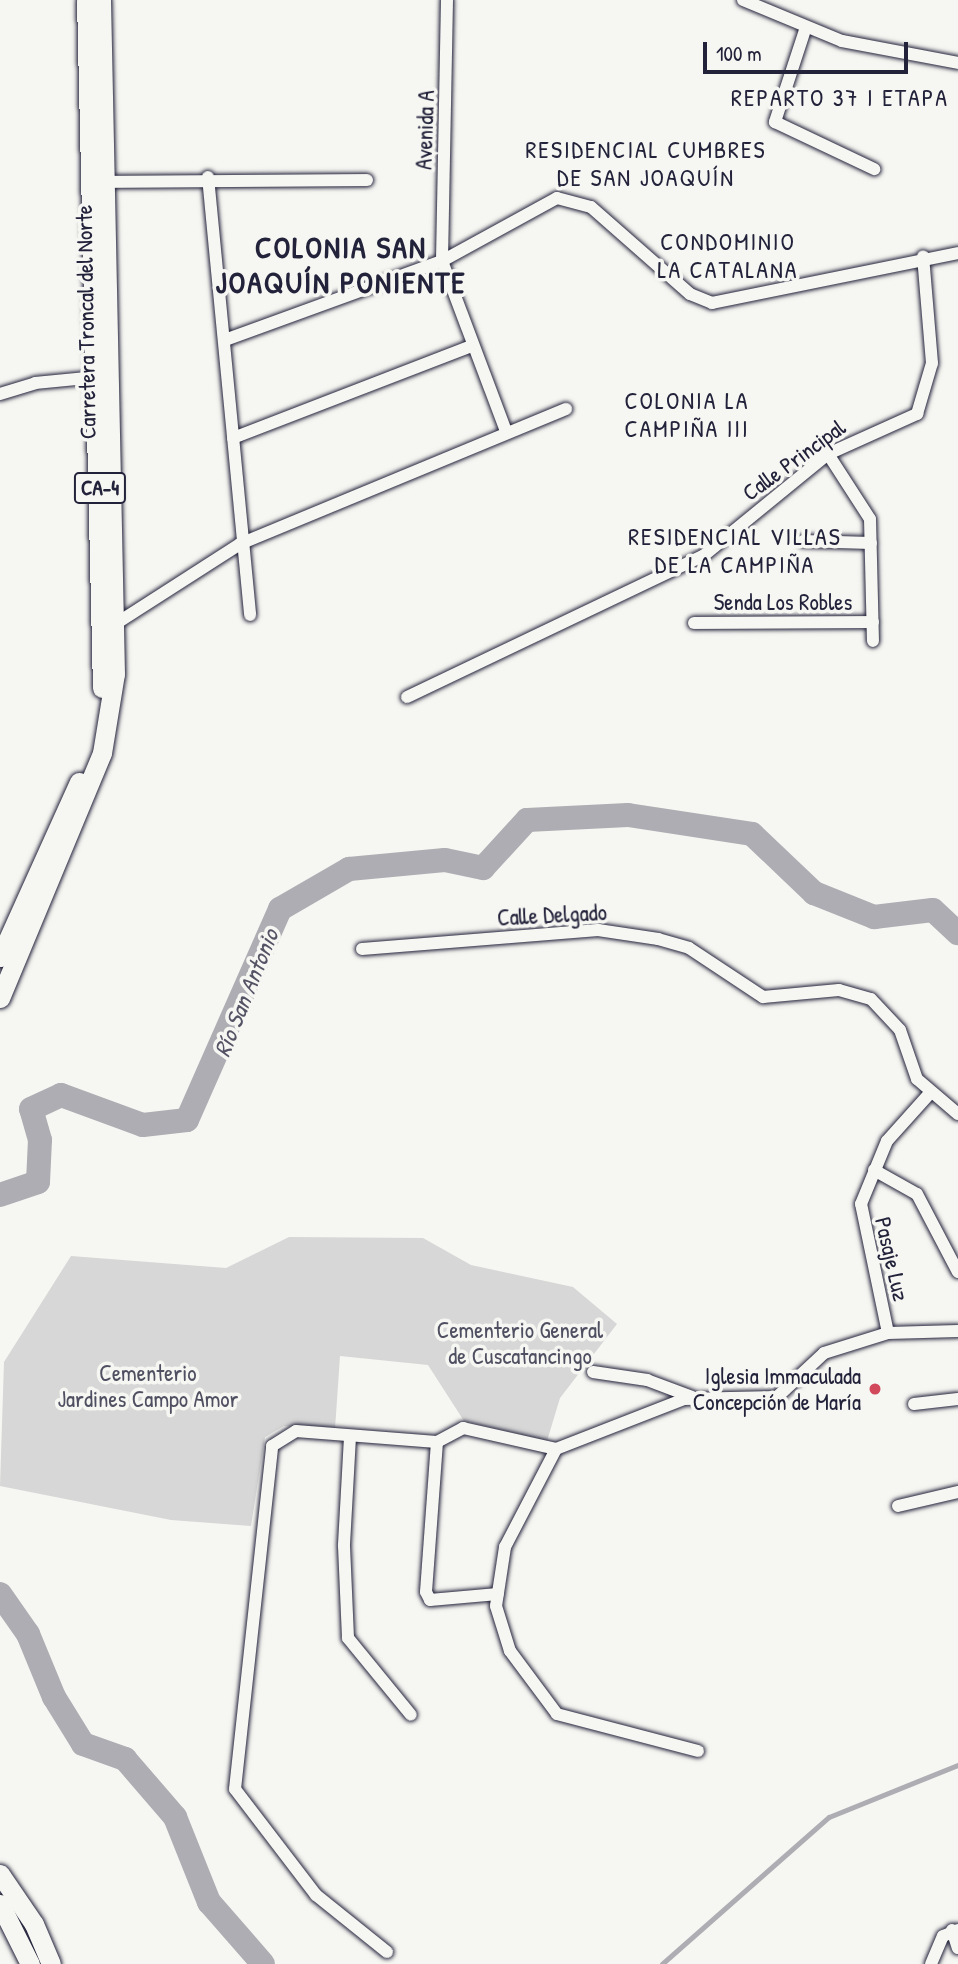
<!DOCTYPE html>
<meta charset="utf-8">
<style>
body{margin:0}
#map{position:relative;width:958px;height:1964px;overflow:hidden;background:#f6f6f2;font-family:"Patrick Hand",sans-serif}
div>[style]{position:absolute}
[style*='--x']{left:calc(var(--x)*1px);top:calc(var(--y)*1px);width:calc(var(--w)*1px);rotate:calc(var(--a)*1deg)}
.green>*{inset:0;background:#d7d7d7}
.stream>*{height:4.5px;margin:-2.25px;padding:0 2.25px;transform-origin:2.25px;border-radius:2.25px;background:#adadb3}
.river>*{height:24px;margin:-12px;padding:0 12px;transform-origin:12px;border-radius:12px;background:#adadb3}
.roads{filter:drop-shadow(0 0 2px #22223b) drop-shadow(0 0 2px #22223b)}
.minor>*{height:12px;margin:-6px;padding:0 6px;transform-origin:6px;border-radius:6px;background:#f6f6f2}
.primary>*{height:19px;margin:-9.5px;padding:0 9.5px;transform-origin:9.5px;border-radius:9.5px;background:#f6f6f2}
.dots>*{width:19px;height:19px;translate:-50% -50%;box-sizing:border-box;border:4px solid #f6f6f2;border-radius:50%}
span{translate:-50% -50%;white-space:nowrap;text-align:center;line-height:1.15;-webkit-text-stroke:7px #f6f6f2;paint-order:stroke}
.shield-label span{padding:2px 5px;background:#f6f6f2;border:2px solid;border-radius:5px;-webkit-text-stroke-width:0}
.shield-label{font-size:21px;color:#22223b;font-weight:700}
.street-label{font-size:23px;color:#22223b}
.park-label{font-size:23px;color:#4f4f62}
.poi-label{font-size:23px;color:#22223b}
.right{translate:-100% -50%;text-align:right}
.neighbourhood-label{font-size:24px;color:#22223b;letter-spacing:2px}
.water-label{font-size:24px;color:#535365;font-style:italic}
.district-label{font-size:30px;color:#22223b;font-weight:700;letter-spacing:2px}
.scale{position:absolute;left:703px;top:42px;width:205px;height:32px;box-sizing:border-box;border:4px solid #22223b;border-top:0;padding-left:9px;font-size:21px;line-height:24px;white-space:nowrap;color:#22223b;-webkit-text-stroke:5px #f6f6f2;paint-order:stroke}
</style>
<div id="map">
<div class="green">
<div style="clip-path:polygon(289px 1237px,423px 1238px,471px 1265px,573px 1287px,617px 1324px,560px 1398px,547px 1441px,464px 1421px,428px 1365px,340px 1356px,335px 1429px,284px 1426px,265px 1437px,251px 1526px,171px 1520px,0 1486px,4px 1362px,71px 1256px,226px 1268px)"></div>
</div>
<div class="stream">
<div style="--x:662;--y:1964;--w:222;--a:-41.4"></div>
<div style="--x:829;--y:1817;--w:139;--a:-22"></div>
</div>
<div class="river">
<div style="--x:0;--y:1195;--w:40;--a:-18.9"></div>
<div style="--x:38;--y:1182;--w:42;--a:-87.3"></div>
<div style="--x:40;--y:1140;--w:32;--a:-106"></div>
<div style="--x:31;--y:1109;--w:33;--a:-25"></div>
<div style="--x:61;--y:1095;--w:87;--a:20.1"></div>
<div style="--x:143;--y:1125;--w:44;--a:-6.5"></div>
<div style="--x:187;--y:1120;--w:231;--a:-66.2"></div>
<div style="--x:280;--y:909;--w:80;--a:-30.1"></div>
<div style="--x:349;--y:869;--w:96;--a:-5.4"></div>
<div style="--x:445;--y:860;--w:39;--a:12"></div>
<div style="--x:483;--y:868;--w:65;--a:-47.5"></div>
<div style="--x:527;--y:820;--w:101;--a:-2.8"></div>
<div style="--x:628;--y:815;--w:125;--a:8.7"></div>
<div style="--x:752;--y:834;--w:86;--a:43.6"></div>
<div style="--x:814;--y:893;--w:65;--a:21.8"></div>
<div style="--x:874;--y:917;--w:59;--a:-6.8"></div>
<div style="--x:933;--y:910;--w:34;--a:43"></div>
<div style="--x:0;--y:1594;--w:49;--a:55"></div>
<div style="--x:28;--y:1634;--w:68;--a:67.6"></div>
<div style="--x:54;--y:1697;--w:55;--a:58.3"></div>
<div style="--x:83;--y:1744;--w:45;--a:19.7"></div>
<div style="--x:125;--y:1759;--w:77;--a:49.2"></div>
<div style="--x:175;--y:1817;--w:92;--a:68.2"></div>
<div style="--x:209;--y:1902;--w:82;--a:48.9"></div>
</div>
<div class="roads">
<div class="minor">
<div style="--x:447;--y:0;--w:261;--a:91.1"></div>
<div style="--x:442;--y:261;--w:182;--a:69.4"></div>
<div style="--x:743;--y:0;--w:107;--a:22.5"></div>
<div style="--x:842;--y:41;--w:118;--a:10.7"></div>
<div style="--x:805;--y:30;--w:97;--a:108.1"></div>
<div style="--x:775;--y:122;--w:110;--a:25.4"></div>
<div style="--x:208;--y:177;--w:440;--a:84.5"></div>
<div style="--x:98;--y:182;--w:269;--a:-0.4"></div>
<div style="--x:225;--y:340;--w:231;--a:-20"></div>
<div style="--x:442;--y:261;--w:131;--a:-28.7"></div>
<div style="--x:557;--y:198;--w:35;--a:15"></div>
<div style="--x:591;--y:207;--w:132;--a:41.3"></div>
<div style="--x:690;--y:294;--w:24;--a:22"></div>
<div style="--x:712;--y:303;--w:251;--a:-11.5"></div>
<div style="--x:0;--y:394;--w:37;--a:-17"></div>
<div style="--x:35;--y:383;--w:62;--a:-5.5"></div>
<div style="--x:233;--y:438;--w:256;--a:-21.1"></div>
<div style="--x:828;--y:454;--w:77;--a:57.1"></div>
<div style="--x:870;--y:519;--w:122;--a:88.6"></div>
<div style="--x:803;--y:541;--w:68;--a:1.7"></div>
<div style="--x:117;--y:623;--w:146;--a:-32.7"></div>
<div style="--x:240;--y:544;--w:353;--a:-22.5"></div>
<div style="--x:694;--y:623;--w:179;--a:-0.3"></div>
<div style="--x:407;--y:697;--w:328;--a:-25.5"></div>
<div style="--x:703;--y:556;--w:161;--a:-39.2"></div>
<div style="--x:828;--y:454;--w:98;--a:-24.2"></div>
<div style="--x:917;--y:414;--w:53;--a:-73.6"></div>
<div style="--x:932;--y:363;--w:107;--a:-94.8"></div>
<div style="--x:362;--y:949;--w:237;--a:-4.6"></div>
<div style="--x:598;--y:930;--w:61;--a:8.5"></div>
<div style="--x:658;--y:939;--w:32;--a:16"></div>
<div style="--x:689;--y:948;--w:89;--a:33.5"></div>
<div style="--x:763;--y:997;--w:76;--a:-5.3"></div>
<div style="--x:839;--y:990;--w:33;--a:16"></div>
<div style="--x:871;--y:999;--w:42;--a:46.9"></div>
<div style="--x:900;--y:1030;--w:52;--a:70.9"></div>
<div style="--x:917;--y:1079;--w:54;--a:40.5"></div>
<div style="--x:874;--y:1170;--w:49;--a:29.2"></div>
<div style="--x:917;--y:1194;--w:88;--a:62.3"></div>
<div style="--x:888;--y:1333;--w:132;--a:-101.8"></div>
<div style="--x:861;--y:1204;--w:68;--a:-67.6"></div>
<div style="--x:887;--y:1141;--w:66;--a:-48.1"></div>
<div style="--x:593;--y:1372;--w:55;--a:8.4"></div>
<div style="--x:647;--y:1380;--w:48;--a:20.7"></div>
<div style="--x:914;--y:1404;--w:44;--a:-6.5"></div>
<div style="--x:350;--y:1437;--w:109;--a:93.2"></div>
<div style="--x:344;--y:1546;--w:92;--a:87.5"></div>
<div style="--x:348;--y:1638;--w:99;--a:50.7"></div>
<div style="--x:437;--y:1442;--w:150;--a:94.2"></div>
<div style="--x:426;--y:1592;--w:9;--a:63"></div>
<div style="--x:430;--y:1600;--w:68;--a:-5"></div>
<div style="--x:898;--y:1506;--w:62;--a:-13.1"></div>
<div style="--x:698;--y:1751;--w:146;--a:-165.3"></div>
<div style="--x:557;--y:1714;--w:79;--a:-126.7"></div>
<div style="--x:510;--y:1651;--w:47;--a:-107.3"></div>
<div style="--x:496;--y:1606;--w:60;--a:-81.3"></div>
<div style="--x:505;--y:1547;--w:110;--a:-62.5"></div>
<div style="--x:556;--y:1449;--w:137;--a:-21.3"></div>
<div style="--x:684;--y:1399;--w:93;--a:-1.2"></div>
<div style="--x:777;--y:1397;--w:64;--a:-43.1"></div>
<div style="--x:824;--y:1353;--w:67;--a:-17.4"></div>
<div style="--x:888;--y:1333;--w:70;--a:-1.6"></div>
<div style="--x:952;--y:1930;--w:19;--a:72"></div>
<div style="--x:387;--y:1952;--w:91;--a:-141.2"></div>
<div style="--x:316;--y:1895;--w:133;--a:-127.4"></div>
<div style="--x:235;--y:1789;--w:345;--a:-83.8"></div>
<div style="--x:272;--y:1446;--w:28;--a:-32"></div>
<div style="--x:296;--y:1431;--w:141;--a:4.5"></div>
<div style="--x:437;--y:1442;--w:30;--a:-28"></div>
<div style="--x:463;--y:1428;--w:95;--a:12.7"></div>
<div style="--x:931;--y:1964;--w:30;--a:-67"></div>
<div style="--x:943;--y:1936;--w:16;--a:-22"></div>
</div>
<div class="primary">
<div style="--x:86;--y:0;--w:688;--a:88.67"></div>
<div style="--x:0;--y:957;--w:192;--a:-65.7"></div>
<div style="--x:0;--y:998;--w:265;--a:-67.4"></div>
<div style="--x:102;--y:753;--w:80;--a:-80.7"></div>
<div style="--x:115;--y:674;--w:674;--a:-91.19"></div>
<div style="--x:0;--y:1874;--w:60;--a:55.8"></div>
<div style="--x:34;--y:1924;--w:43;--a:67"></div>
<div style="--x:0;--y:1904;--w:67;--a:63.4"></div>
</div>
</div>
<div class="dots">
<div style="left:875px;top:1389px;background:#d1495b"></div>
</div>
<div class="shield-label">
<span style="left:100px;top:488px">CA-4</span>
</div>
<div class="street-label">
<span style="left:425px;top:130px;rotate:-88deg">Avenida A</span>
<span style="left:86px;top:322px;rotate:-91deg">Carretera Troncal del Norte</span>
<span style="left:794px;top:460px;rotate:-36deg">Calle Principal</span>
<span style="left:783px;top:602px">Senda Los Robles</span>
<span style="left:552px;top:915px;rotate:-3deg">Calle Delgado</span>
<span style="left:892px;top:1259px;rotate:77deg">Pasaje Luz</span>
</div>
<div class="park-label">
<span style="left:520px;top:1343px">Cementerio General<br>de Cuscatancingo</span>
<span style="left:148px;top:1386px">Cementerio<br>Jardines Campo Amor</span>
</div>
<div class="poi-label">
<span class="right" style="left:861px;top:1389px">Iglesia Immaculada<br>Concepción de María</span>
</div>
<div class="neighbourhood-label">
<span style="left:840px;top:98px">REPARTO 37 I ETAPA</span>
<span style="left:646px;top:164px">RESIDENCIAL CUMBRES<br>DE SAN JOAQUÍN</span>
<span style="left:728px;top:256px">CONDOMINIO<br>LA CATALANA</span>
<span style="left:687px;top:415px">COLONIA LA<br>CAMPIÑA III</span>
<span style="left:735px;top:551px">RESIDENCIAL VILLAS<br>DE LA CAMPIÑA</span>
</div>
<div class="water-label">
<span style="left:246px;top:993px;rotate:-68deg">Río San Antonio</span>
</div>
<div class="district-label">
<span style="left:341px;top:264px">COLONIA SAN<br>JOAQUÍN PONIENTE</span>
</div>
<div class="scale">100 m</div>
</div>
